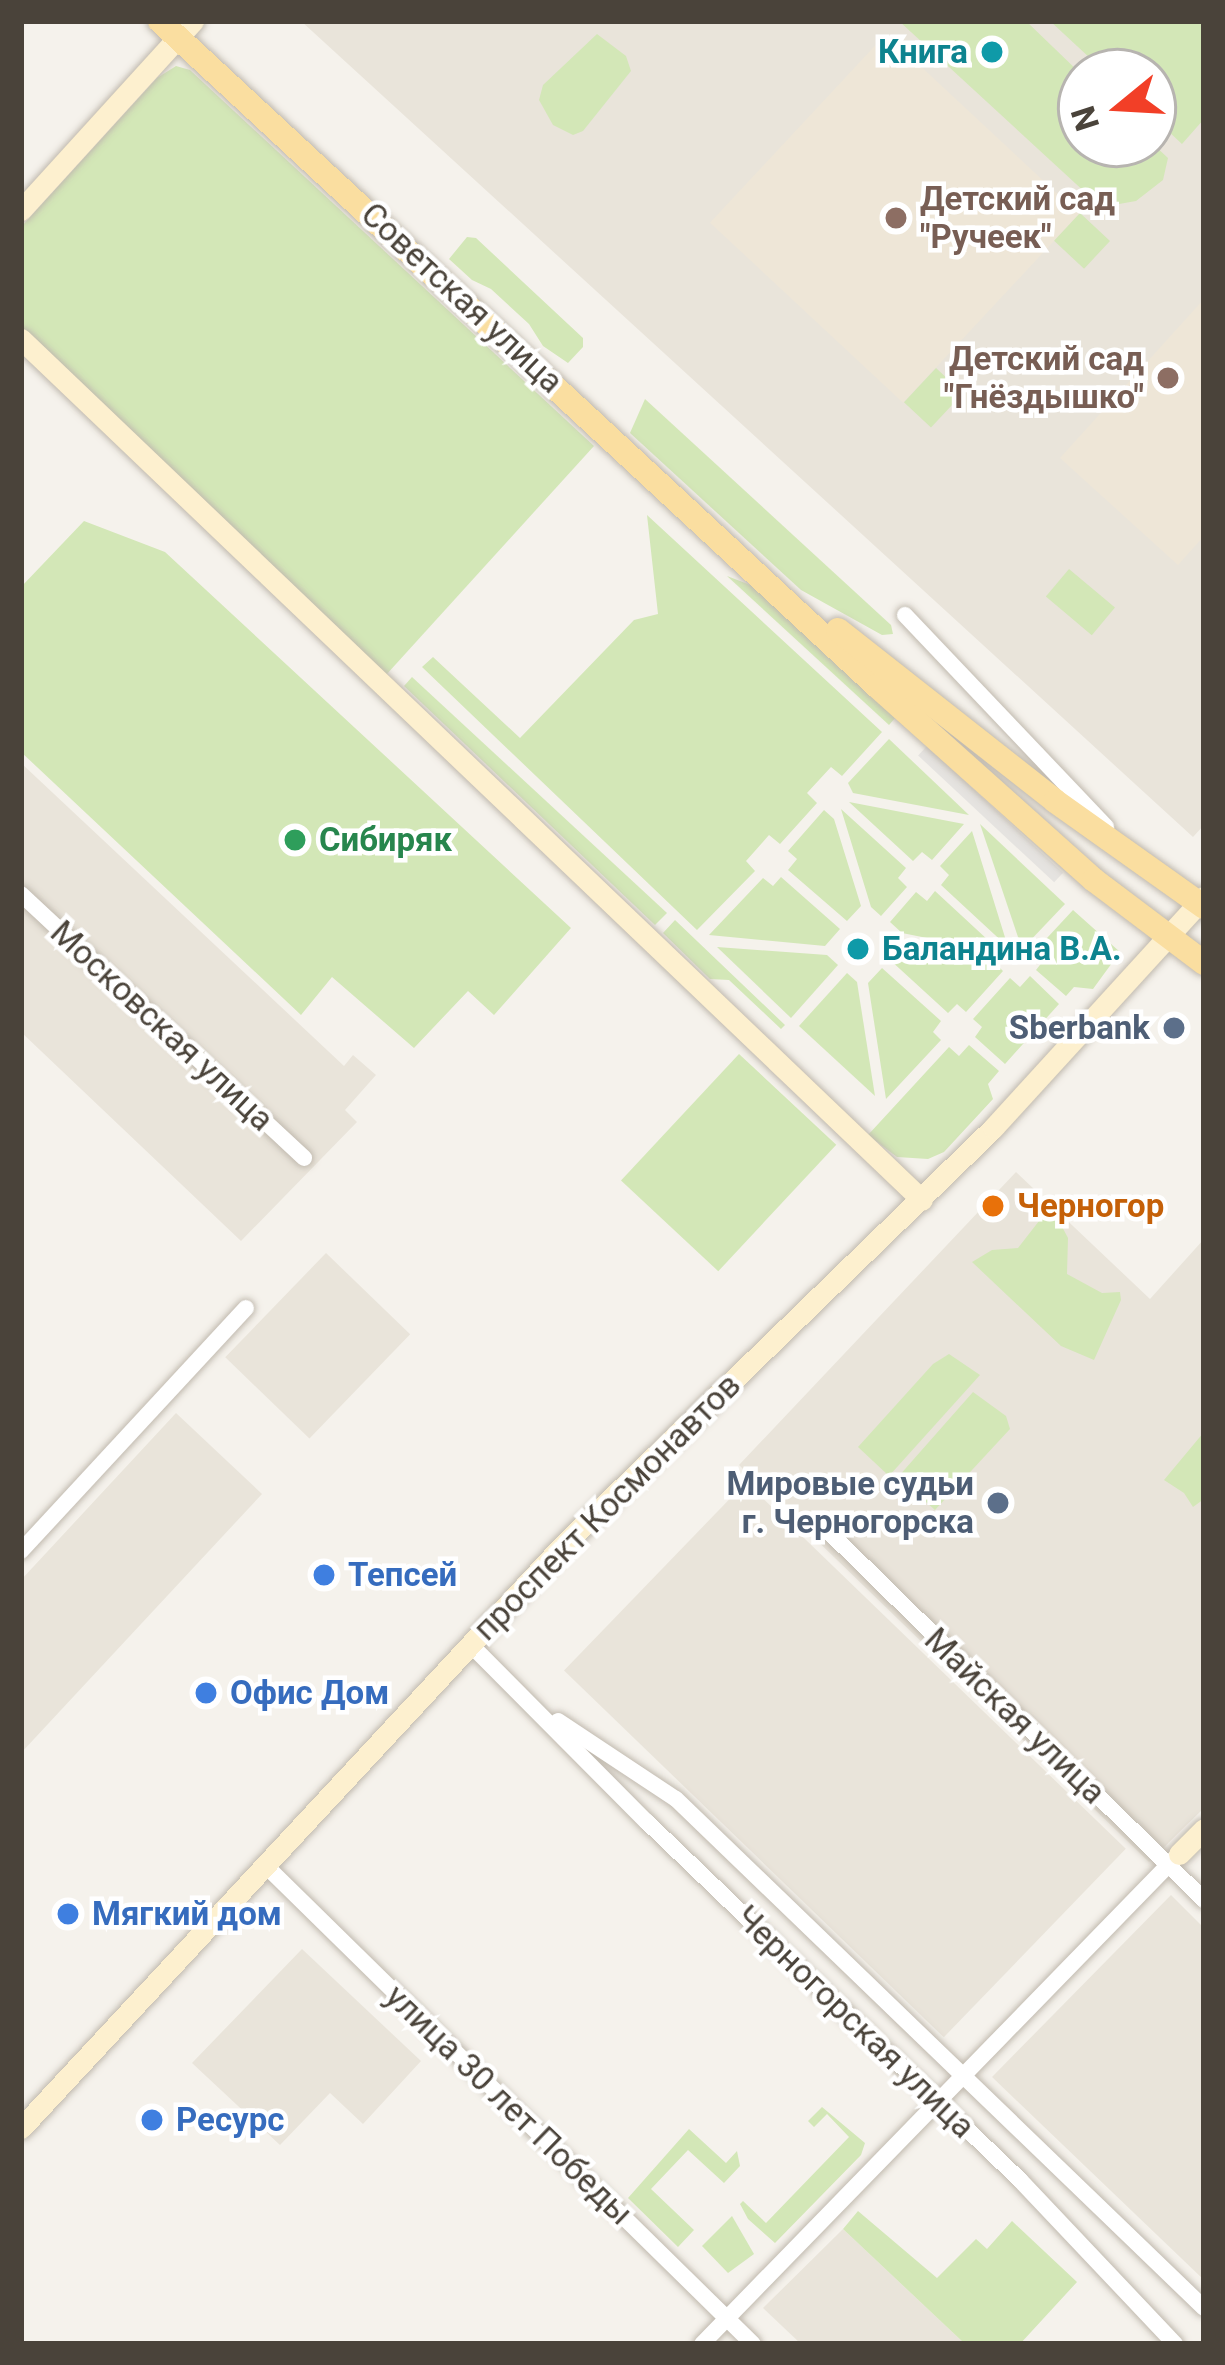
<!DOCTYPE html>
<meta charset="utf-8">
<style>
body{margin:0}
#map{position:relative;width:1225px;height:2365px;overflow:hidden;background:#f5f2ec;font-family:Roboto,sans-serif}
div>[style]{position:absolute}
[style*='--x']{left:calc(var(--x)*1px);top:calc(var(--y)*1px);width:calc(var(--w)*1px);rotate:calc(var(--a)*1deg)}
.residential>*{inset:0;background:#e9e4da;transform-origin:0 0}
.education>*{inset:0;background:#eee6d7;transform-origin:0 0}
.green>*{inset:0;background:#d3e7b7;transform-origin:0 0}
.parking>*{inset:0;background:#e5e3e0;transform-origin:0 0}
.roads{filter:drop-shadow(0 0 3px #c1baaf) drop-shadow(0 0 3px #c1baaf)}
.street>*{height:16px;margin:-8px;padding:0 8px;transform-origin:8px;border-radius:8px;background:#fff}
.secondary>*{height:21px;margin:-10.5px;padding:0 10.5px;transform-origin:10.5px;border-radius:10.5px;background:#fdf0cf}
.primary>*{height:24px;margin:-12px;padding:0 12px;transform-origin:12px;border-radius:12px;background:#fadea0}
.dots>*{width:33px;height:33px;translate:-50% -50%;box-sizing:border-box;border:6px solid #fff;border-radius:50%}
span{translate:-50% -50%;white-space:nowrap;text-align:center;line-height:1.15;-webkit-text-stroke:9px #fff;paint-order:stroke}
.culture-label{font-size:33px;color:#0d838f;font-weight:700}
.right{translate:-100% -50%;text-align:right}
.left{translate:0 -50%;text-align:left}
.education-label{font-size:33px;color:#785e54;font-weight:700}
.street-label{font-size:33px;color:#4a433a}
.leisure-label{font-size:33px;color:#27864d;font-weight:700}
.service-label{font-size:33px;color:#4e5e75;font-weight:700}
.food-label{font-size:33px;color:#c56008;font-weight:700}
.shop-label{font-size:33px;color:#366cbe;font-weight:700}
.frame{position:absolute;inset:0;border:24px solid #4a433a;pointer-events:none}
.north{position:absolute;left:1057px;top:48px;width:120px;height:120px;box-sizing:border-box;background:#fff;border:3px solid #b7b4b0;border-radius:50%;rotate:252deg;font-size:33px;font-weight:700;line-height:48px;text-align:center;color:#4a433a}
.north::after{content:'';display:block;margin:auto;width:42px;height:54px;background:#f23f27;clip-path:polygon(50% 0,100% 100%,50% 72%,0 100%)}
</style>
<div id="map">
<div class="residential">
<div style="clip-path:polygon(evenodd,301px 21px,1204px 21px,1204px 825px,1193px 837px,301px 21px,1081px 72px,1153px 72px,1153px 144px,1081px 144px,1081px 72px)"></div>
<div style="clip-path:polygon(21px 763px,344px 1066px,353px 1055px,376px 1075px,345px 1110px,357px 1122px,241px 1241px,21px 1032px)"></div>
<div style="clip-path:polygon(1016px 1172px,1150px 1299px,1204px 1239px,1204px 1808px,1149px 1862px,739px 1465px)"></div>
<div style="left:326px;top:1253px;width:117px;height:145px;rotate:44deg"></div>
<div style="clip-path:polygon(176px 1413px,262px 1494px,21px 1753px,21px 1580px)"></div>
<div style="left:746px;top:1482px;width:528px;height:262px;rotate:44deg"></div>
<div style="clip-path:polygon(1171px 1895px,1204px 1928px,1204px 2280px,992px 2077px)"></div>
<div style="clip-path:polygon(302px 1949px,421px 2061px,363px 2124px,330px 2093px,280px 2145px,192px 2063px)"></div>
<div style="clip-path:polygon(843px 2229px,965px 2344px,801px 2344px,763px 2308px)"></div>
</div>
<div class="education">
<div style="left:886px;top:34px;width:264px;height:258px;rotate:43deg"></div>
<div style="clip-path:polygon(1204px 299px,1204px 536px,1178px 565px,1060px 458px)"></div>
</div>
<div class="green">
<div style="clip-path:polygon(899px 21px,1026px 21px,1081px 74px,1081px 144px,1153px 144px,1168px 158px,1163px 180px,1136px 201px,1119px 204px,1088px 195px)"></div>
<div style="clip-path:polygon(1050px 21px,1204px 21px,1204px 119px,1182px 144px,1153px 117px,1153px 72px,1105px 72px)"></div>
<div style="clip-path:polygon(597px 34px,626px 56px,631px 71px,583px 131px,573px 135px,553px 125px,539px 100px,543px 85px)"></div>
<div style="clip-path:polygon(176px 66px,190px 70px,594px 446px,386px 675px,21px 326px,21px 227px,157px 78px)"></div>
<div style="left:1080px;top:213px;width:41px;height:38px;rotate:43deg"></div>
<div style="clip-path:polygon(467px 237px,476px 238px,583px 338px,583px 347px,568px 363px,543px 346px,529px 324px,491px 289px,472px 280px,449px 259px)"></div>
<div style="left:936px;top:368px;width:37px;height:47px;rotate:43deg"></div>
<div style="clip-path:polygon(645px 399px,891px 625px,893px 634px,882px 635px,801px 590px,630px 433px)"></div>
<div style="clip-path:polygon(647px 515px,882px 732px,842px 776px,831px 767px,807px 793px,817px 803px,780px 844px,769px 835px,746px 861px,755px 871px,697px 930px,422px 667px,433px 657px,520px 738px,634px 620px,658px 614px)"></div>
<div style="clip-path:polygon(84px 521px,165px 552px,571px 928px,494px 1015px,468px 991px,414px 1048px,332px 977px,301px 1015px,21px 752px,21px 587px)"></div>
<div style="left:1069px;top:569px;width:60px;height:36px;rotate:40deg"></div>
<div style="clip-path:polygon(727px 576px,753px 586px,896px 717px,889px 725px)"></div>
<div style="clip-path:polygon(412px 677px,667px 913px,655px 925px,404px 686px)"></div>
<div style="clip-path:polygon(889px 739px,969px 815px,853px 793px,848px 783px)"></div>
<div style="clip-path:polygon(849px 802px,964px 824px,932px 860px,922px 852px,913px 861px)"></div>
<div style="clip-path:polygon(841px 809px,906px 868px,898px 878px,907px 887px,881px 916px,871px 907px)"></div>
<div style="clip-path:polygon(824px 810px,834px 819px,861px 906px,847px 921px,788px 870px,797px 859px,788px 851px)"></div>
<div style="clip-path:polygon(980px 824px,1065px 904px,1026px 945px,1018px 937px)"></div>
<div style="clip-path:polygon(972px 831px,1008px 947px,941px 885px,949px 875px,940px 866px)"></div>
<div style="clip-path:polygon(781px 877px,840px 929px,825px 946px,709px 935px,763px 878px,773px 886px)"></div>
<div style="clip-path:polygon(935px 891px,1002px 953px,902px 933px,890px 922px,916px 892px,927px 901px)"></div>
<div style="clip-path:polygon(1073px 910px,1120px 952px,1093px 989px,1074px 987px,1066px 996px,1036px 970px,1043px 961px,1034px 952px)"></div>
<div style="clip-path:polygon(675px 920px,785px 1025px,781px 1029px,729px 980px,710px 979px,663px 933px)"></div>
<div style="clip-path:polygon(904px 943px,994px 962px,1003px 971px,966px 1012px,957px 1004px,948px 1013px,889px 959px)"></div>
<div style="clip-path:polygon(717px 947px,827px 955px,838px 965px,791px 1018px)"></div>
<div style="clip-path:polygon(882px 968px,941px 1021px,933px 1032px,941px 1040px,886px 1099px,868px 983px)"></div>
<div style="clip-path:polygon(847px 973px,857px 982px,875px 1096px,799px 1026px)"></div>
<div style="clip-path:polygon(1030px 976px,1059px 1004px,1005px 1064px,975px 1037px,982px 1027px,973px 1019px,1010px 978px,1020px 987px)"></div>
<div style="clip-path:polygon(969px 1045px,999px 1071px,988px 1084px,993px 1099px,944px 1152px,928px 1159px,897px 1157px,868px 1135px,949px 1047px,959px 1056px)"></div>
<div style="left:739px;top:1054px;width:133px;height:173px;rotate:43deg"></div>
<div style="clip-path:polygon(1046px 1212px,1058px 1219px,1068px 1238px,1067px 1274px,1102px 1293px,1120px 1292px,1121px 1300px,1094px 1360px,1061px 1346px,972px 1262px,992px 1250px,1018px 1248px)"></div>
<div style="clip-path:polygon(949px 1354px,980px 1375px,889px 1476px,858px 1447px,933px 1364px)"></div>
<div style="clip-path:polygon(973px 1392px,1006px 1416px,1010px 1429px,935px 1510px,898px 1477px)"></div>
<div style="clip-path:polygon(1204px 1432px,1204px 1499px,1193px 1507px,1184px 1493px,1164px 1480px)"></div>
<div style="clip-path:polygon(822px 2107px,865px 2143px,861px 2155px,775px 2243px,748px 2219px,740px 2204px,743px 2201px,766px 2223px,849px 2137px,827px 2114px,814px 2127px,808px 2121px)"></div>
<div style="clip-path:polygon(689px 2129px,726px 2163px,737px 2151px,740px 2166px,724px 2183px,688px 2150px,651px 2189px,694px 2230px,678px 2247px,628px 2198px)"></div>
<div style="clip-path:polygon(858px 2211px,937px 2278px,976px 2239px,987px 2249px,1012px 2221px,1077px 2282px,1020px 2344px,965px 2344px,843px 2229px)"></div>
<div style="clip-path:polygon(732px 2216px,754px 2254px,728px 2273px,702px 2246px)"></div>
</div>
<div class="parking">
<div style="left:927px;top:746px;width:186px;height:13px;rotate:43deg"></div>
</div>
<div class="roads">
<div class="street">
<div style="--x:905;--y:615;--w:292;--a:46.5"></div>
<div style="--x:21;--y:894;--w:387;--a:43"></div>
<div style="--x:827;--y:1530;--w:528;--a:44.46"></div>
<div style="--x:21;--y:1551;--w:331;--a:-47.2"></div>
<div style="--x:470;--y:1644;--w:251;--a:45.2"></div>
<div style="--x:647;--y:1822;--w:517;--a:43.82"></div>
<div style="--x:1020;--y:2180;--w:226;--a:46.6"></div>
<div style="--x:558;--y:1721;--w:141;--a:33.5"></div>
<div style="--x:676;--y:1799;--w:733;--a:43.95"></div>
<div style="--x:266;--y:1866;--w:682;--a:44.47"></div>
<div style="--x:702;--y:2344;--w:684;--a:-45.77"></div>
</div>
<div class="secondary">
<div style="--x:21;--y:210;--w:256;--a:-47.7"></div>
<div style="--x:21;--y:339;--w:1246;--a:43.7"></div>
<div style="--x:1179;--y:1854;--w:35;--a:-45"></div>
<div style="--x:21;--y:2128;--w:793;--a:-47.09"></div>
<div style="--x:561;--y:1547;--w:602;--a:-44.12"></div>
<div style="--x:993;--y:1128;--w:313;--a:-47.6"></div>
</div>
<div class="primary">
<div style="--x:160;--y:21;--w:978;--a:42.85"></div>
<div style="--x:877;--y:686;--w:291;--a:41.8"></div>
<div style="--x:1094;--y:880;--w:138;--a:37"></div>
<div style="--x:838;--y:630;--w:276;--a:38.2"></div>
<div style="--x:1055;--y:801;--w:183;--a:35.4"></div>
</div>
</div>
<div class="dots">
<div style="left:992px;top:52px;background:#0f9aa8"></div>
<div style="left:896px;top:218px;background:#8d6e63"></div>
<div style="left:1168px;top:378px;background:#8d6e63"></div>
<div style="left:295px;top:840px;background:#2e9e5b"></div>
<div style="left:858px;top:949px;background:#0f9aa8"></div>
<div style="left:1174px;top:1028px;background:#5c6f8a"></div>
<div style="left:993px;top:1206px;background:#e8710a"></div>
<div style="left:998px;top:1503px;background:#5c6f8a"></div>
<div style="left:324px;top:1575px;background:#3f7fe0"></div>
<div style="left:206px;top:1693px;background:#3f7fe0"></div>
<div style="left:68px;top:1914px;background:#3f7fe0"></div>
<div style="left:152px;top:2120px;background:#3f7fe0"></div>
</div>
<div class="culture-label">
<span class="right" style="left:968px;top:52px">Книга</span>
<span class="left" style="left:882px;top:949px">Баландина В.А.</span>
</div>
<div class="education-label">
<span class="left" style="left:920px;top:218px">Детский сад<br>"Ручеек"</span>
<span class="right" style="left:1144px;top:378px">Детский сад<br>"Гнёздышко"</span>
</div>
<div class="street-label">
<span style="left:462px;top:298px;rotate:43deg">Советская улица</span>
<span style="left:162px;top:1026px;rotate:43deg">Московская улица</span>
<span style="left:607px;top:1507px;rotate:-45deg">проспект Космонавтов</span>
<span style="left:1015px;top:1716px;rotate:44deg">Майская улица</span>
<span style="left:855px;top:2022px;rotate:44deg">Черногорская улица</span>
<span style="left:509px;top:2105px;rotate:44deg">улица 30 лет Победы</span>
</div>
<div class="leisure-label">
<span class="left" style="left:319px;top:840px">Сибиряк</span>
</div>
<div class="service-label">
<span class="right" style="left:1150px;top:1028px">Sberbank</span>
<span class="right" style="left:974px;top:1503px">Мировые судьи<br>г. Черногорска</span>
</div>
<div class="food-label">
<span class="left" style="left:1017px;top:1206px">Черногор</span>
</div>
<div class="shop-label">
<span class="left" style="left:348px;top:1575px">Тепсей</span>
<span class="left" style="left:230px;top:1693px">Офис Дом</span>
<span class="left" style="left:92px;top:1914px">Мягкий дом</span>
<span class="left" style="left:176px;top:2120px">Ресурс</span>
</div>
<div class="frame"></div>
<div class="north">N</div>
</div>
